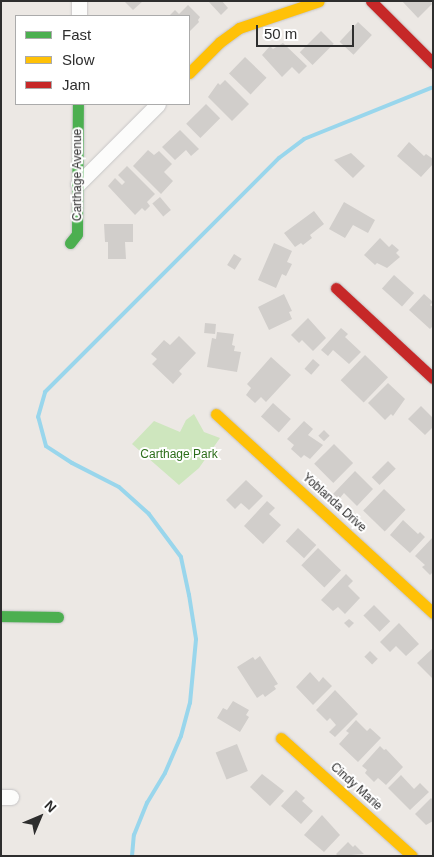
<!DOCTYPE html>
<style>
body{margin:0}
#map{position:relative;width:434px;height:857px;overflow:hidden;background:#ece8e4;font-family:Helvetica,sans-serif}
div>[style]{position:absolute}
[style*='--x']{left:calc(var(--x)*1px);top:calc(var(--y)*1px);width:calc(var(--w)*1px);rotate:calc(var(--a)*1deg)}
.green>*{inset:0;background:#cee6be}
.stream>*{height:4px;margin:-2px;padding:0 2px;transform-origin:2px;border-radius:2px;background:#99d6ec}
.building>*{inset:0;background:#d1cecb;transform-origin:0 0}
.roads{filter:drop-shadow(0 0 1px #c5c4c5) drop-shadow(0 0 1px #c5c4c5)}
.street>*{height:15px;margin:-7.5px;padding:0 7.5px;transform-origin:7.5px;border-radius:7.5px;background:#fcfcfb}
.fast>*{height:11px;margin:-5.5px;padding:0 5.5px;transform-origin:5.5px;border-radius:5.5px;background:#4caf50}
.slow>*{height:11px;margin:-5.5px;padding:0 5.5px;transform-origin:5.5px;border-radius:5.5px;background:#ffc107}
.jam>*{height:11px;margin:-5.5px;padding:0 5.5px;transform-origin:5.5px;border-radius:5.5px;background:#c62828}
span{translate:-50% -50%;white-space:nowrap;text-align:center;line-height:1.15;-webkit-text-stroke:4px #fff;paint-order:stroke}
.street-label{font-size:12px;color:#2e2e2e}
.park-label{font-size:12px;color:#2c6e1b}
.frame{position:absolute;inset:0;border:2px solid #2e2e2e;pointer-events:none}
.legend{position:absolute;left:15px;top:15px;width:175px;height:90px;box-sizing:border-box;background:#fff;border:1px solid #ababab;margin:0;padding:6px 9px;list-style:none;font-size:15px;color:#2e2e2e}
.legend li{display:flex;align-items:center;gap:10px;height:25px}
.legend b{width:25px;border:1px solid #ababab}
.north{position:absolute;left:15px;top:792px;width:50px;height:50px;-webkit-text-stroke:4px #fff;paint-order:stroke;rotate:45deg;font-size:14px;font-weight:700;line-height:20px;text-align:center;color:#2e2e2e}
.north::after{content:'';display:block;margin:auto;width:18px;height:22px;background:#2e2e2e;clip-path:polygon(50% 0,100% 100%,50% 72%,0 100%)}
.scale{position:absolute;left:256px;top:25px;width:98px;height:22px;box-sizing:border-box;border:2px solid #2e2e2e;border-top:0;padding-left:6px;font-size:15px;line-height:18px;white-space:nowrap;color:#2e2e2e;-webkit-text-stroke:4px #fff;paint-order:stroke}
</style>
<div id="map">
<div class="green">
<div style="clip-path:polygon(194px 414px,204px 432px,220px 438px,199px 468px,179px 485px,132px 444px,154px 421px,180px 432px,186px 420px)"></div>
</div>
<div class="stream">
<div style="--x:132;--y:856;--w:21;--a:-85"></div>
<div style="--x:134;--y:835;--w:35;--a:-68"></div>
<div style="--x:147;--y:803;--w:35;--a:-59"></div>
<div style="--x:165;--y:773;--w:40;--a:-66.6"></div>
<div style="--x:181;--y:736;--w:34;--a:-75"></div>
<div style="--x:190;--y:703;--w:64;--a:-84.6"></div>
<div style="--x:196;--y:639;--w:45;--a:-99"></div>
<div style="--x:189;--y:595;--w:39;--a:-102"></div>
<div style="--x:181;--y:557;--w:54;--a:-126.7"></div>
<div style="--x:149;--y:514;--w:40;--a:-138"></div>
<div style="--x:119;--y:487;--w:53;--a:-152.9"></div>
<div style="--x:72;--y:463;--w:31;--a:-147"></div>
<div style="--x:46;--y:446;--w:30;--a:-105"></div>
<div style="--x:38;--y:417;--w:26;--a:-74"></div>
<div style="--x:45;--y:392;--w:331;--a:-45"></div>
<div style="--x:279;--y:158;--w:31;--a:-37"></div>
<div style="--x:304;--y:139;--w:137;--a:-21.9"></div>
</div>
<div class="building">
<div style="clip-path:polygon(124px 1px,143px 1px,133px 10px)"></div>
<div style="clip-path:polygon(208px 1px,222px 1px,228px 8px,221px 15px)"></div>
<div style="clip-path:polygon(402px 1px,430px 1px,432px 4px,418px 18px)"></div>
<div style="clip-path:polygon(188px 5px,200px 17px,198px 20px,199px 22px,189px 32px,189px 16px,169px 16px,175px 10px,179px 14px)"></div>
<div style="left:358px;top:22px;width:19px;height:27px;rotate:43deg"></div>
<div style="left:321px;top:31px;width:18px;height:30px;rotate:45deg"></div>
<div style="clip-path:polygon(283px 43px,307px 66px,299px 74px,292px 67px,282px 77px,262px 55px,270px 46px,273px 49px)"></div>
<div style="left:245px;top:57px;width:30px;height:23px;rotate:44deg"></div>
<div style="clip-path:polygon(225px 80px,249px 104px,232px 121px,208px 97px,218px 83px,220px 85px)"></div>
<div style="left:206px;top:104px;width:20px;height:28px;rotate:45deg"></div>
<div style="clip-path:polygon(180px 130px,199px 149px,191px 156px,186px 150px,175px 160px,162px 147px)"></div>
<div style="clip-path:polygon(409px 142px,424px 156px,426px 154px,433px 159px,433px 164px,421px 177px,397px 156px)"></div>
<div style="clip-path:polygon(148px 150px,154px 155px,159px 151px,172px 164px,164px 172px,173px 181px,161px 194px,133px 166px)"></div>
<div style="clip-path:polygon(351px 153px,365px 166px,353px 178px,334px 160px)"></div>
<div style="clip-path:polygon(127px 166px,155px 194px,147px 202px,150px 206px,145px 211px,142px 208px,135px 215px,108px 186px,115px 178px,122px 185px,125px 182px,118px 175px)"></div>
<div style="left:160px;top:197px;width:17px;height:10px;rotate:50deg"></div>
<div style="clip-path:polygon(344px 202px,375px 220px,368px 233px,353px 225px,345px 238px,329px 229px)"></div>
<div style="clip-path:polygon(314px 211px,324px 224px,310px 235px,312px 238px,303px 245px,301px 243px,295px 247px,284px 233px)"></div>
<div style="clip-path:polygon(104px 224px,133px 224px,133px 242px,125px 242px,126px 259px,108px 259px,108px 242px,105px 242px)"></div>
<div style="clip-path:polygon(380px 238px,389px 247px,392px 244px,399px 250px,396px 253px,400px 257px,387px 268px,377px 263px,375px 265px,364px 255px)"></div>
<div style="clip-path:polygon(274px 243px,292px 251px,287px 262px,292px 264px,286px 276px,282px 274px,276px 288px,258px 280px)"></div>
<div style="left:234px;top:254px;width:9px;height:13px;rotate:32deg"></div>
<div style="left:394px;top:275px;width:27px;height:18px;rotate:42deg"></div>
<div style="clip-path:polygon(284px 294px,292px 311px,289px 312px,292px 319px,269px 330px,258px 307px)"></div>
<div style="clip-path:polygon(424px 294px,433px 302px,430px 305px,433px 307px,433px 326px,430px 329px,409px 310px)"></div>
<div style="clip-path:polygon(308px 318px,326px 338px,313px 351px,302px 340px,299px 343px,291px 335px)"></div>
<div style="left:205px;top:323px;width:11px;height:10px;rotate:5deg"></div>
<div style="clip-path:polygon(341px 328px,348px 334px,345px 337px,361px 352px,349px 364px,333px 350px,328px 356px,321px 350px)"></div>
<div style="clip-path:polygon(217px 332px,234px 334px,232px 345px,235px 346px,234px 351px,241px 352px,237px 372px,207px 367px,212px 338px,216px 339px)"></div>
<div style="clip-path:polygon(179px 336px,196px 353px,179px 371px,182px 374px,173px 384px,152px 364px,157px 359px,151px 354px,164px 340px,170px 345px)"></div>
<div style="left:365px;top:355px;width:32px;height:35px;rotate:44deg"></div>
<div style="clip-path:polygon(271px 357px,291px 375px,266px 402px,261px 397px,255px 403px,246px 395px,251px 388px,247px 384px)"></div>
<div style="left:313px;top:359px;width:9px;height:13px;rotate:41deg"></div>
<div style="clip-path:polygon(388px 383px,405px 399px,393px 416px,391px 414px,385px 420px,368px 403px)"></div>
<div style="left:273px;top:403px;width:24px;height:18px;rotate:42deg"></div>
<div style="clip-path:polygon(421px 406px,433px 418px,433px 427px,425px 435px,408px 419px)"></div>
<div style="clip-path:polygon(304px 421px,313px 429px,308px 435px,323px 445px,310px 459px,304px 455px,301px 458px,291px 449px,294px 445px,287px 439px)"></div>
<div style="left:324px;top:430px;width:8px;height:8px;rotate:45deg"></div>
<div style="left:334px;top:444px;width:27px;height:28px;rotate:45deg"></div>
<div style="left:388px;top:461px;width:11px;height:23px;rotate:45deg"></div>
<div style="clip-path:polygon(355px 471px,373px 489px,357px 506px,344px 493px,339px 499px,333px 494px)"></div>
<div style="clip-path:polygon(246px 480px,263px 496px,249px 510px,241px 503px,235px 509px,226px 500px)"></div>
<div style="left:384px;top:489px;width:30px;height:30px;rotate:44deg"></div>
<div style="clip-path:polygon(267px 501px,275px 508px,269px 514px,281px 525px,263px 544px,244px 526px)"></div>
<div style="clip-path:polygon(403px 520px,418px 534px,420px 532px,425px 537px,410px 553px,390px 535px)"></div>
<div style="left:298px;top:528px;width:25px;height:18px;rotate:43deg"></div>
<div style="clip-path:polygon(433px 537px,433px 572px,430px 575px,422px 567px,425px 565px,415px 556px)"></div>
<div style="left:318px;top:548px;width:32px;height:24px;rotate:44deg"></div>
<div style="clip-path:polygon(346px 574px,353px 581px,348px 586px,360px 598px,345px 614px,338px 607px,333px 611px,321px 600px)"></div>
<div style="left:374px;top:605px;width:23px;height:15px;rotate:45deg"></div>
<div style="clip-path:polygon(349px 619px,354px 623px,349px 628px,344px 623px)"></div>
<div style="clip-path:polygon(399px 623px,419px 644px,406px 656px,396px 646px,390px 652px,380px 642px)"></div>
<div style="clip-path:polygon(432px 649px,433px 650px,433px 679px,417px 663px)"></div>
<div style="left:370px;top:651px;width:11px;height:8px;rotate:45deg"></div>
<div style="clip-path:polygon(260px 656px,278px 684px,274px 686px,276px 689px,265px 697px,263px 694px,257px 698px,237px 667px,253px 657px,255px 660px)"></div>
<div style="clip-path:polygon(310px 672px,319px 682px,323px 677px,332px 686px,313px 705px,296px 687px)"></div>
<div style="clip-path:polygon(335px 690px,358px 714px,335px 737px,329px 732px,336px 725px,330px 718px,327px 721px,316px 710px)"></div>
<div style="clip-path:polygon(233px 701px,249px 710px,246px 715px,249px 717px,240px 732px,217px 718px,223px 708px,227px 710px)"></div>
<div style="clip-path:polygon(356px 720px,367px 731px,370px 728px,381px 738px,358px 762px,339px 744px,349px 733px,346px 731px)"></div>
<div style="left:237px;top:744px;width:29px;height:23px;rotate:68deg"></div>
<div style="clip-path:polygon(380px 746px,384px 750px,386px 749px,403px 767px,386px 785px,378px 778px,374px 782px,365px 773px,367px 770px,362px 766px)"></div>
<div style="clip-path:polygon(262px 774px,284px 791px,270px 806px,250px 787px)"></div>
<div style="clip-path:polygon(401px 775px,414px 789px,420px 783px,429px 792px,410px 810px,388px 788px)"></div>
<div style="clip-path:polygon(296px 790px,305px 798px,302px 801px,313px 811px,301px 824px,281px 806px)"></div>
<div style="clip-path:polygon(431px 798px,433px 800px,433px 821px,426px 825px,415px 814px)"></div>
<div style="clip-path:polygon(322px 815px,340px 835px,324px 852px,304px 835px)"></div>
<div style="clip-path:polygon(348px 842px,353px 847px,355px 845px,364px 854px,338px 856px,336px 854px)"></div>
</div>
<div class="roads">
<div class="street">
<div style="--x:79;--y:16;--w:15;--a:-90"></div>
<div style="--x:78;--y:184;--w:113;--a:-45"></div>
<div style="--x:1;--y:797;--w:10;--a:0"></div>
</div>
<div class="fast">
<div style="--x:70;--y:243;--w:11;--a:-52"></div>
<div style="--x:77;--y:234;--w:130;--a:-89.6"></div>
<div style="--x:1;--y:616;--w:57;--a:1"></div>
</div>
<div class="slow">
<div style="--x:189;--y:73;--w:44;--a:-45"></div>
<div style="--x:220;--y:42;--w:24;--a:-36"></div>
<div style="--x:239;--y:28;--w:84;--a:-18.6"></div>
<div style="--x:216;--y:414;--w:294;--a:42.5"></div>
<div style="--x:281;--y:738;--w:176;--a:42"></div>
</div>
<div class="jam">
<div style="--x:371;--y:1;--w:88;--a:45"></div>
<div style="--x:336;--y:288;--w:132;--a:42.9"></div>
</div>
</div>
<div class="street-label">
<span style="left:78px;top:175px;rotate:-90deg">Carthage Avenue</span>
<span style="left:334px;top:503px;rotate:42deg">Yoblanda Drive</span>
<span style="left:356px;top:787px;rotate:42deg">Cindy Marie</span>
</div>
<div class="park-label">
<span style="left:179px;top:455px">Carthage Park</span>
</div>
<div class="frame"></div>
<ul class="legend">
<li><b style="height:6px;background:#4caf50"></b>Fast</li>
<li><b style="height:6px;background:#ffc107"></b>Slow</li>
<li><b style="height:6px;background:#c62828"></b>Jam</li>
</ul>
<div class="north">N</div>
<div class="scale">50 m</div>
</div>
